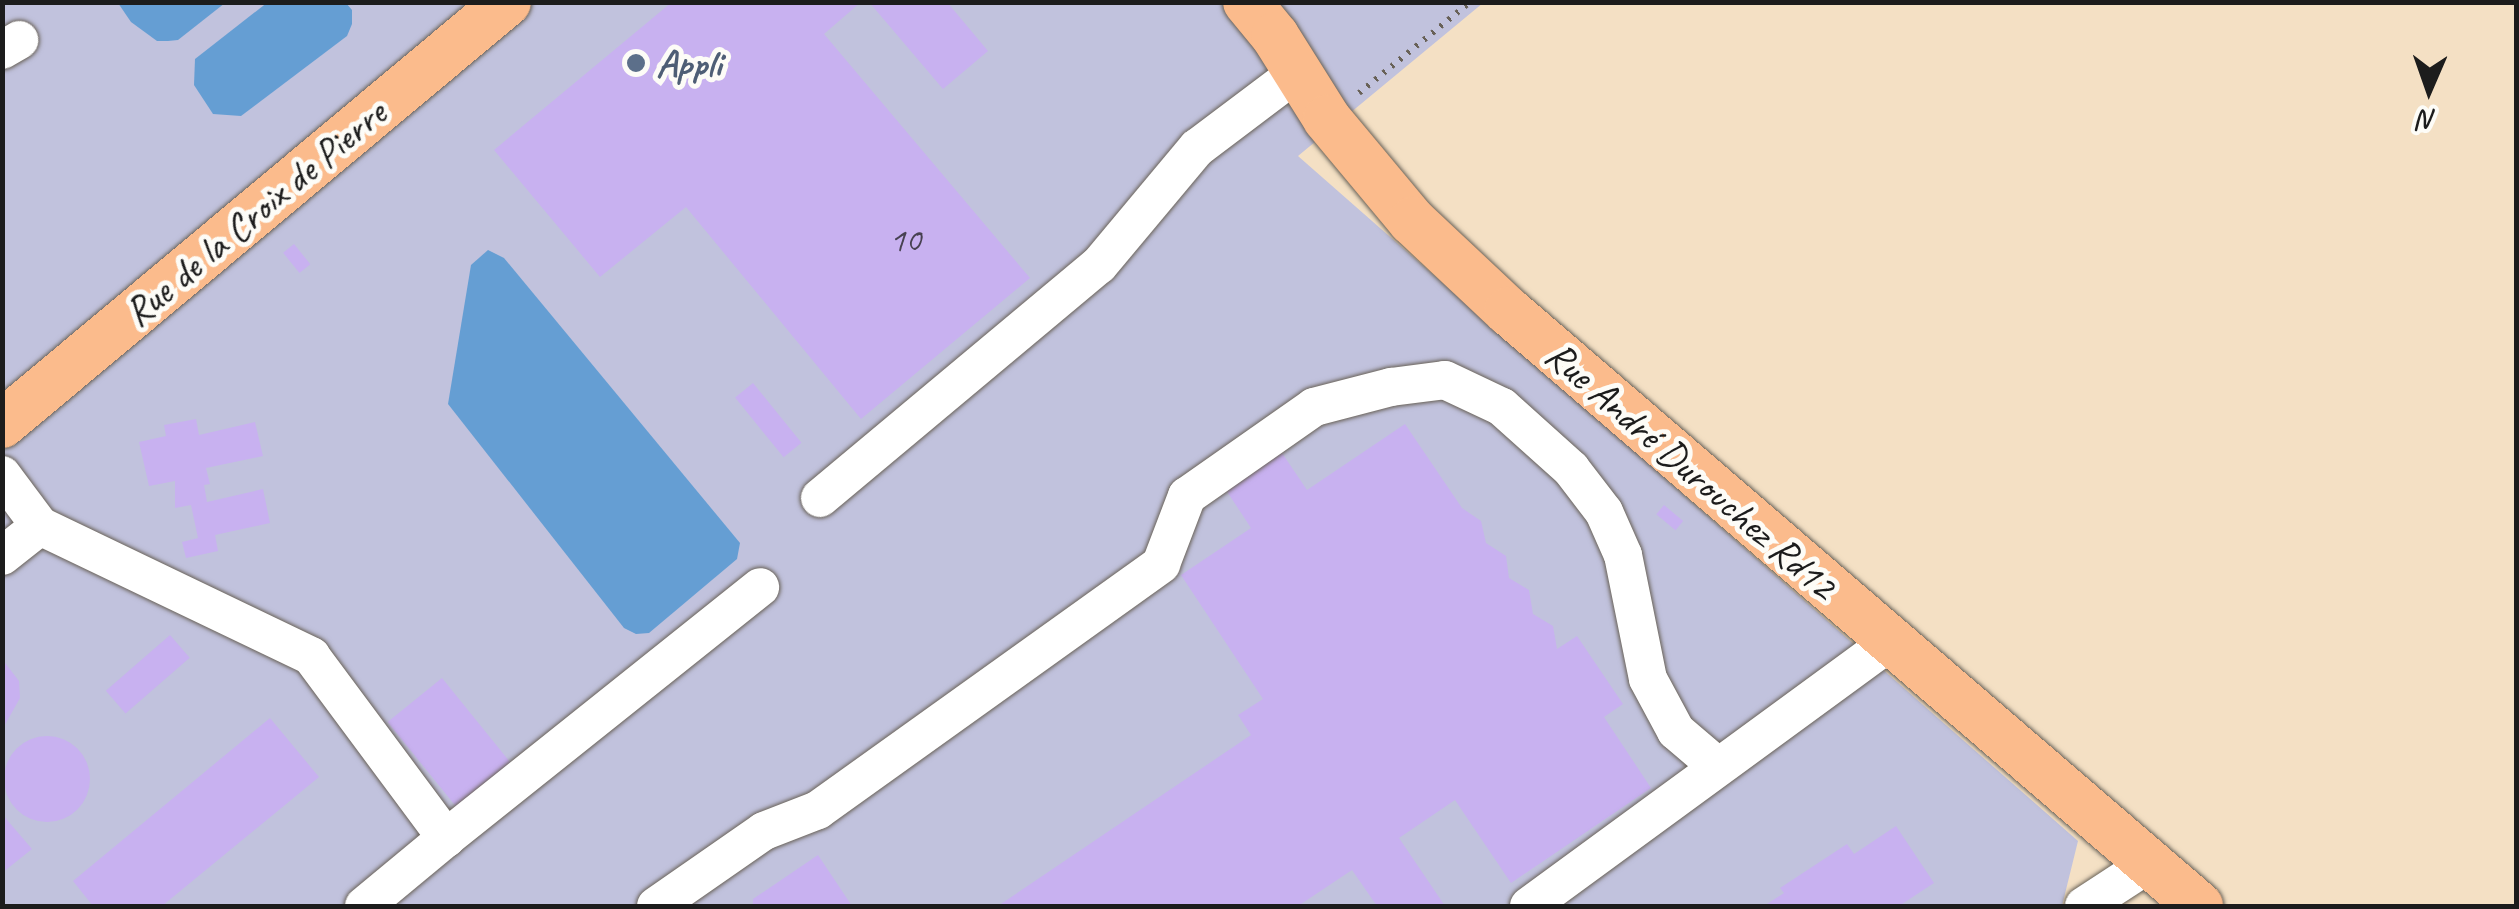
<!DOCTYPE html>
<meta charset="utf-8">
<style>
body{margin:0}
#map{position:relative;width:2519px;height:909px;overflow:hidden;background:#f4e0c4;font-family:Caveat,sans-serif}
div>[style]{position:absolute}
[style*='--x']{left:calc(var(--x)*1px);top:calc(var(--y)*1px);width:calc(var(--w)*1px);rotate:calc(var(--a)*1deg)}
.industrial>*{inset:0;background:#c1c2dd}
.water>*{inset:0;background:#659ed3}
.building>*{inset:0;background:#c8b1f0;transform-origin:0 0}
.round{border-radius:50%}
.path>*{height:6px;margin-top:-3px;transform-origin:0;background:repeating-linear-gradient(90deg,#686157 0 2.5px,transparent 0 10.5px)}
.roads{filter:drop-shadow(0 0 2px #686157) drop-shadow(0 0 2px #686157)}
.minor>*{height:38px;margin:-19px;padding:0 19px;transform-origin:19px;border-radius:19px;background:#fff}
.major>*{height:48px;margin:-24px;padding:0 24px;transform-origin:24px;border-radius:24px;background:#fbbb8c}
.dots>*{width:28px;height:28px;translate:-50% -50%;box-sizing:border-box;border:5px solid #fdfcf7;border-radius:50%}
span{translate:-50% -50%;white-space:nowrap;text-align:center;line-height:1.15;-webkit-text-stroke:10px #fdfcf7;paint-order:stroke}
.number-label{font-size:35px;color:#474151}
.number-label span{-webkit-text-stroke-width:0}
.service-label{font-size:40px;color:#4e5e75;font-weight:700}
.left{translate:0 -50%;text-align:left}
.street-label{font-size:40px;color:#1c1c1c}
.frame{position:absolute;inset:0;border:5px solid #1c1c1c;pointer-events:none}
.north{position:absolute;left:2379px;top:40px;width:100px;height:100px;-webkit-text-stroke:8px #fdfcf7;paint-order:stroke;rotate:182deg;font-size:28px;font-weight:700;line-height:40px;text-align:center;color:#1c1c1c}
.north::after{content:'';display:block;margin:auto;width:35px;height:45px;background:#1c1c1c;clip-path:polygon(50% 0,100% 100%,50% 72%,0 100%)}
</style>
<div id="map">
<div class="industrial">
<div style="clip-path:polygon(2px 3px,1483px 3px,1298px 156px,2078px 841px,2062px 906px,3px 906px)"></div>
</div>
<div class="water">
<div style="clip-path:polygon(268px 2px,346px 3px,352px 10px,352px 24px,347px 36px,241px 116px,213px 114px,194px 85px,195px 59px)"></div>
<div style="clip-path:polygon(118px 3px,225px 3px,178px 40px,168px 41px,157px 41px,131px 22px)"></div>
<div style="clip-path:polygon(488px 250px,504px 258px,740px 543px,737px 559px,649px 633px,636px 634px,624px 628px,448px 404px,471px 265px)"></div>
</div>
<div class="building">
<div style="clip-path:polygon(672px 2px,861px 2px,824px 34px,1030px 278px,861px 419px,686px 207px,600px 277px,494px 150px)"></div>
<div style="clip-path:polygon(869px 2px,947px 2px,988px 51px,943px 89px)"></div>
<div style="left:294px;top:244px;width:26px;height:14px;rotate:51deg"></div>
<div style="left:753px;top:383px;width:77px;height:23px;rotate:51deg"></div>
<div style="clip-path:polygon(196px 419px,199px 435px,255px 422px,263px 456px,206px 468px,210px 484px,204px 485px,207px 502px,263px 489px,270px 523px,215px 535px,218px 551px,186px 558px,182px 542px,198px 538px,191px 505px,175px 508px,175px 481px,149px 486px,139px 442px,166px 436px,164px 425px)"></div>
<div style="clip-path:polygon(1405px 424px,1462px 508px,1481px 521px,1486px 543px,1506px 556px,1509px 578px,1529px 590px,1533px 614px,1553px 626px,1557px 649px,1577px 636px,1623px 704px,1604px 717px,1651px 788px,1511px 883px,1455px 800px,1399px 838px,1445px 906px,1377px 906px,1352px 870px,1298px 906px,998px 906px,1251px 735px,1238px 715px,1263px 699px,1181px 575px,1251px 528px,1226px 490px,1282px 453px,1307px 490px)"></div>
<div style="left:1664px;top:505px;width:25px;height:12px;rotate:40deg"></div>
<div style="left:170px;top:635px;width:30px;height:85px;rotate:49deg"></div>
<div style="clip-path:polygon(2px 659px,19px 681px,20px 698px,2px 730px)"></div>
<div style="left:442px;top:678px;width:109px;height:70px;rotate:51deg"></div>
<div style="clip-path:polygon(270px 718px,319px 777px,162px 906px,93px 906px,73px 881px)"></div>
<div class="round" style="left:4px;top:736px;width:86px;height:86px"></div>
<div style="clip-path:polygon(2px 814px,32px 849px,2px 873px)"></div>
<div style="clip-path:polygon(1896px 826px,1934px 883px,1899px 906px,1764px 906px,1784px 893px,1780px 888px,1847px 844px,1854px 854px)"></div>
<div style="clip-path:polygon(818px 855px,852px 906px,753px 906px,753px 899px)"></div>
</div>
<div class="path">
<div style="--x:1359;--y:93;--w:144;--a:-39.3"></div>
</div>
<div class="roads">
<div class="minor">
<div style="--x:2;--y:50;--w:20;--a:-30"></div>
<div style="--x:2;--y:475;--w:64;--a:53.3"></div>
<div style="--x:40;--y:526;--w:301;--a:25.6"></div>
<div style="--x:311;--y:656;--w:227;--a:53.4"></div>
<div style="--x:446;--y:838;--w:402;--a:-38.6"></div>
<div style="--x:820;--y:498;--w:363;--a:-39.9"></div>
<div style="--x:1099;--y:265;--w:153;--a:-50.1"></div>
<div style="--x:1197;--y:148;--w:126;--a:-37"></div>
<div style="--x:2;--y:556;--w:48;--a:-38.3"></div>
<div style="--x:364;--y:906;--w:107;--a:-39.7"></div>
<div style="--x:656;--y:906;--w:131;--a:-34.8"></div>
<div style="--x:764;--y:831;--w:58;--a:-21.3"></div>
<div style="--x:818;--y:810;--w:422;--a:-35.6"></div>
<div style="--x:1161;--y:564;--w:73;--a:-69.1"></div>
<div style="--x:1187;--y:496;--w:155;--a:-35"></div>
<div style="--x:1314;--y:407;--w:80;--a:-14.6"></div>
<div style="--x:1391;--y:387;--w:54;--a:-7.4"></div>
<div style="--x:1445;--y:380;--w:63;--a:25.3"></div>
<div style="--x:1502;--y:407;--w:93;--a:41.9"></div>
<div style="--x:1571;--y:469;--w:54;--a:52.5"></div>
<div style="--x:1604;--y:512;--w:47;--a:66.2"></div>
<div style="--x:1623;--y:555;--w:126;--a:78.6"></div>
<div style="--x:1648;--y:679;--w:59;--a:61.7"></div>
<div style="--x:1676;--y:731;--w:52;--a:40.4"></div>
<div style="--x:1529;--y:906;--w:446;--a:-36.2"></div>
<div style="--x:2084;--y:906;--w:79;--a:-33.1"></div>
</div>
<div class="major">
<div style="--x:1247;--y:2;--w:44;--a:50.5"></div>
<div style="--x:1275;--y:36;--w:98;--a:57.9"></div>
<div style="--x:1327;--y:119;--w:133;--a:50.2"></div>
<div style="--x:1412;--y:221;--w:132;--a:43.2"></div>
<div style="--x:1508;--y:311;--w:912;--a:40.73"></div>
<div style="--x:2;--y:424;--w:658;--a:-39.88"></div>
</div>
</div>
<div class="dots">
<div style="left:636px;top:63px;background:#5c6f8a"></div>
</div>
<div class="number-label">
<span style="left:905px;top:240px">10</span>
</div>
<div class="service-label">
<span class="left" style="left:656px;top:63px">Appli</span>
</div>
<div class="street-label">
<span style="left:255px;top:213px;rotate:-40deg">Rue de la Croix de Pierre</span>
<span style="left:1691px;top:470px;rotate:41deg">Rue André Durouchez Rd12</span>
</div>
<div class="frame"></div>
<div class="north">N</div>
</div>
